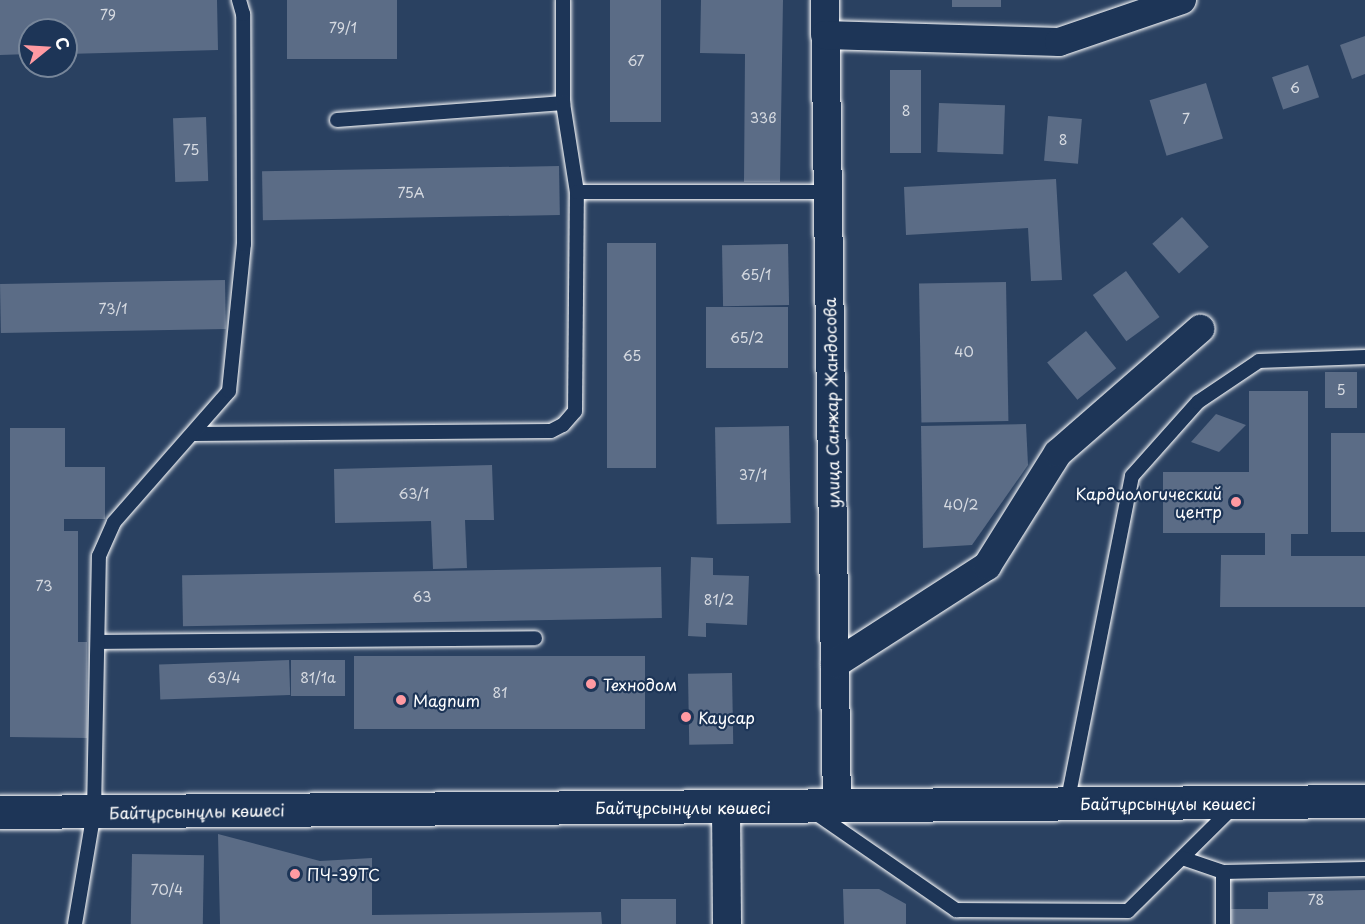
<!DOCTYPE html>
<meta charset="utf-8">
<style>
body{margin:0}
#map{position:relative;width:1365px;height:924px;overflow:hidden;background:#2a4161;font-family:"Playpen Sans",sans-serif}
div>[style]{position:absolute}
[style*='--x']{left:calc(var(--x)*1px);top:calc(var(--y)*1px);width:calc(var(--w)*1px);rotate:calc(var(--a)*1deg)}
.building>*{inset:0;background:#5b6c86;transform-origin:0 0}
.roads{filter:drop-shadow(0 0 2px #fff) drop-shadow(0 0 2px #fff)}
.service>*{height:14px;margin:-7px;padding:0 7px;transform-origin:7px;border-radius:7px;background:#1d3557}
.minor>*{height:28px;margin:-14px;padding:0 14px;transform-origin:14px;border-radius:14px;background:#1d3557}
.secondary>*{height:33px;margin:-16.5px;padding:0 16.5px;transform-origin:16.5px;border-radius:16.5px;background:#1d3557}
.dots>*{width:16px;height:16px;translate:-50% -50%;box-sizing:border-box;border:3px solid #1d3557;border-radius:50%}
span{translate:-50% -50%;white-space:nowrap;text-align:center;line-height:1.15;-webkit-text-stroke:4.5px #1d3557;paint-order:stroke}
.number-label{font-size:14px;color:#d6dae1}
.number-label span{-webkit-text-stroke-width:0}
.street-label{font-size:16px;color:#fff}
.poi-label{font-size:16px;color:#fff}
.right{translate:-100% -50%;text-align:right}
.left{translate:0 -50%;text-align:left}
.north{position:absolute;left:18px;top:18px;width:60px;height:60px;box-sizing:border-box;background:#1d3557;border:2px solid #77869a;border-radius:50%;rotate:72deg;font-size:16px;font-weight:700;line-height:24px;text-align:center;color:#fff}
.north::after{content:'';display:block;margin:auto;width:21px;height:27px;background:#ff9aa2;clip-path:polygon(50% 0,100% 100%,50% 72%,0 100%)}
</style>
<div id="map">
<div class="building">
<div style="clip-path:polygon(0 0,217px 0,218px 50px,66px 54px,66px 30px,30px 30px,30px 54px,0 55px)"></div>
<div style="left:287px;top:0;width:110px;height:59px"></div>
<div style="left:610px;top:0;width:51px;height:122px"></div>
<div style="clip-path:polygon(701px 0,783px 0,780px 182px,744px 182px,745px 54px,700px 53px)"></div>
<div style="left:952px;top:0;width:49px;height:7px"></div>
<div style="clip-path:polygon(1365px 36px,1365px 74px,1352px 79px,1340px 45px)"></div>
<div style="left:1308px;top:65px;width:34px;height:38px;rotate:71deg"></div>
<div style="left:890px;top:70px;width:31px;height:83px"></div>
<div style="left:1206px;top:83px;width:58px;height:59px;rotate:73deg"></div>
<div style="left:939px;top:103px;width:66px;height:49px;rotate:2deg"></div>
<div style="left:1048px;top:116px;width:34px;height:45px;rotate:5deg"></div>
<div style="left:206px;top:117px;width:64px;height:33px;rotate:88deg"></div>
<div style="left:559px;top:166px;width:49px;height:297px;rotate:89deg"></div>
<div style="clip-path:polygon(1056px 179px,1062px 280px,1031px 281px,1028px 228px,906px 235px,904px 187px)"></div>
<div style="left:1182px;top:217px;width:40px;height:40px;rotate:48deg"></div>
<div style="left:607px;top:243px;width:49px;height:225px"></div>
<div style="left:788px;top:244px;width:61px;height:66px;rotate:89deg"></div>
<div style="left:1126px;top:271px;width:57px;height:41px;rotate:54deg"></div>
<div style="left:225px;top:280px;width:49px;height:225px;rotate:89deg"></div>
<div style="left:1006px;top:282px;width:139px;height:87px;rotate:89deg"></div>
<div style="left:706px;top:307px;width:82px;height:61px"></div>
<div style="left:1086px;top:331px;width:48px;height:50px;rotate:51deg"></div>
<div style="left:1325px;top:372px;width:32px;height:36px"></div>
<div style="clip-path:polygon(1249px 391px,1308px 391px,1308px 534px,1291px 534px,1291px 556px,1365px 556px,1365px 607px,1220px 607px,1221px 555px,1265px 555px,1265px 533px,1163px 533px,1163px 472px,1249px 472px)"></div>
<div style="clip-path:polygon(1216px 414px,1246px 425px,1219px 452px,1191px 442px)"></div>
<div style="clip-path:polygon(1026px 424px,1028px 465px,972px 545px,923px 548px,921px 426px)"></div>
<div style="left:789px;top:426px;width:97px;height:74px;rotate:89deg"></div>
<div style="clip-path:polygon(10px 428px,65px 428px,65px 467px,105px 467px,105px 519px,64px 519px,64px 531px,78px 531px,78px 642px,87px 642px,87px 738px,10px 737px)"></div>
<div style="left:1331px;top:433px;width:34px;height:99px"></div>
<div style="clip-path:polygon(492px 465px,494px 520px,465px 520px,467px 568px,433px 569px,431px 521px,335px 523px,334px 469px)"></div>
<div style="clip-path:polygon(691px 557px,713px 558px,713px 575px,749px 576px,747px 625px,706px 623px,706px 637px,688px 636px)"></div>
<div style="left:661px;top:567px;width:51px;height:479px;rotate:89deg"></div>
<div style="left:354px;top:656px;width:291px;height:73px"></div>
<div style="left:289px;top:660px;width:35px;height:130px;rotate:88deg"></div>
<div style="left:345px;top:660px;width:36px;height:54px;rotate:90deg"></div>
<div style="left:732px;top:673px;width:71px;height:44px;rotate:89deg"></div>
<div style="clip-path:polygon(218px 834px,320px 861px,372px 858px,372px 915px,601px 912px,602px 924px,220px 924px)"></div>
<div style="left:132px;top:854px;width:72px;height:70px;rotate:1deg"></div>
<div style="clip-path:polygon(843px 889px,879px 889px,906px 904px,906px 924px,844px 924px)"></div>
<div style="clip-path:polygon(1365px 890px,1365px 924px,1231px 924px,1231px 909px,1268px 909px,1268px 892px)"></div>
<div style="left:621px;top:899px;width:55px;height:25px"></div>
</div>
<div class="roads">
<div class="service">
<div style="--x:563;--y:0;--w:103;--a:90"></div>
<div style="--x:337;--y:120;--w:227;--a:-4.3"></div>
<div style="--x:563;--y:103;--w:90;--a:81.1"></div>
<div style="--x:193;--y:434;--w:358;--a:-0.5"></div>
<div style="--x:551;--y:431;--w:13;--a:-27"></div>
<div style="--x:563;--y:425;--w:18;--a:-49"></div>
<div style="--x:575;--y:411;--w:219;--a:-89.5"></div>
<div style="--x:577;--y:192;--w:250;--a:0"></div>
<div style="--x:98;--y:642;--w:437;--a:-0.5"></div>
<div style="--x:1067;--y:804;--w:334;--a:-78.8"></div>
<div style="--x:1132;--y:476;--w:99;--a:-48.3"></div>
<div style="--x:1198;--y:402;--w:73;--a:-33.9"></div>
<div style="--x:1259;--y:361;--w:106;--a:-2.2"></div>
<div style="--x:814;--y:812;--w:173;--a:34.6"></div>
<div style="--x:956;--y:910;--w:172;--a:0.3"></div>
<div style="--x:1128;--y:911;--w:149;--a:-44.7"></div>
<div style="--x:1182;--y:858;--w:43;--a:18.9"></div>
<div style="--x:1223;--y:872;--w:142;--a:-1.2"></div>
<div style="--x:75;--y:924;--w:114;--a:-80.4"></div>
<div style="--x:94;--y:812;--w:256;--a:-88.9"></div>
<div style="--x:99;--y:556;--w:37;--a:-66"></div>
<div style="--x:114;--y:522;--w:174;--a:-48.7"></div>
<div style="--x:229;--y:391;--w:148;--a:-84.2"></div>
<div style="--x:244;--y:244;--w:230;--a:-90.2"></div>
<div style="--x:243;--y:14;--w:15;--a:-106"></div>
<div style="--x:1223;--y:924;--w:52;--a:-90"></div>
</div>
<div class="minor">
<div style="--x:825;--y:0;--w:805;--a:89.15"></div>
<div style="--x:825;--y:35;--w:234;--a:1.7"></div>
<div style="--x:1059;--y:42;--w:130;--a:-18.9"></div>
<div style="--x:835;--y:664;--w:181;--a:-32.8"></div>
<div style="--x:987;--y:566;--w:133;--a:-57.9"></div>
<div style="--x:1058;--y:453;--w:189;--a:-41.1"></div>
<div style="--x:726;--y:807;--w:117;--a:89.5"></div>
</div>
<div class="secondary">
<div style="--x:0;--y:812;--w:1365;--a:-0.46"></div>
</div>
</div>
<div class="dots">
<div style="left:1236px;top:502px;background:#ff9aa2"></div>
<div style="left:591px;top:684px;background:#ff9aa2"></div>
<div style="left:401px;top:700px;background:#ff9aa2"></div>
<div style="left:686px;top:717px;background:#ff9aa2"></div>
<div style="left:295px;top:874px;background:#ff9aa2"></div>
</div>
<div class="number-label">
<span style="left:108px;top:15px">79</span>
<span style="left:343px;top:28px">79/1</span>
<span style="left:636px;top:61px">67</span>
<span style="left:1295px;top:88px">6</span>
<span style="left:906px;top:111px">8</span>
<span style="left:763px;top:118px">33в</span>
<span style="left:1186px;top:119px">7</span>
<span style="left:1063px;top:140px">8</span>
<span style="left:191px;top:150px">75</span>
<span style="left:411px;top:193px">75А</span>
<span style="left:756px;top:275px">65/1</span>
<span style="left:113px;top:309px">73/1</span>
<span style="left:747px;top:338px">65/2</span>
<span style="left:964px;top:352px">40</span>
<span style="left:632px;top:356px">65</span>
<span style="left:1341px;top:390px">5</span>
<span style="left:753px;top:475px">37/1</span>
<span style="left:414px;top:494px">63/1</span>
<span style="left:961px;top:505px">40/2</span>
<span style="left:44px;top:586px">73</span>
<span style="left:422px;top:597px">63</span>
<span style="left:719px;top:600px">81/2</span>
<span style="left:224px;top:678px">63/4</span>
<span style="left:318px;top:678px">81/1а</span>
<span style="left:500px;top:693px">81</span>
<span style="left:167px;top:890px">70/4</span>
<span style="left:1316px;top:900px">78</span>
</div>
<div class="street-label">
<span style="left:831px;top:403px;rotate:-91deg">улица Санжар Жандосова</span>
<span style="left:1168px;top:803px">Байтұрсынұлы көшесі</span>
<span style="left:683px;top:807px">Байтұрсынұлы көшесі</span>
<span style="left:197px;top:811px;rotate:-1deg">Байтұрсынұлы көшесі</span>
</div>
<div class="poi-label">
<span class="right" style="left:1222px;top:502px">Кардиологический<br>центр</span>
<span class="left" style="left:603px;top:684px">Технодом</span>
<span class="left" style="left:413px;top:700px">Magnum</span>
<span class="left" style="left:698px;top:717px">Каусар</span>
<span class="left" style="left:307px;top:874px">ПЧ-39ТС</span>
</div>
<div class="north">С</div>
</div>
